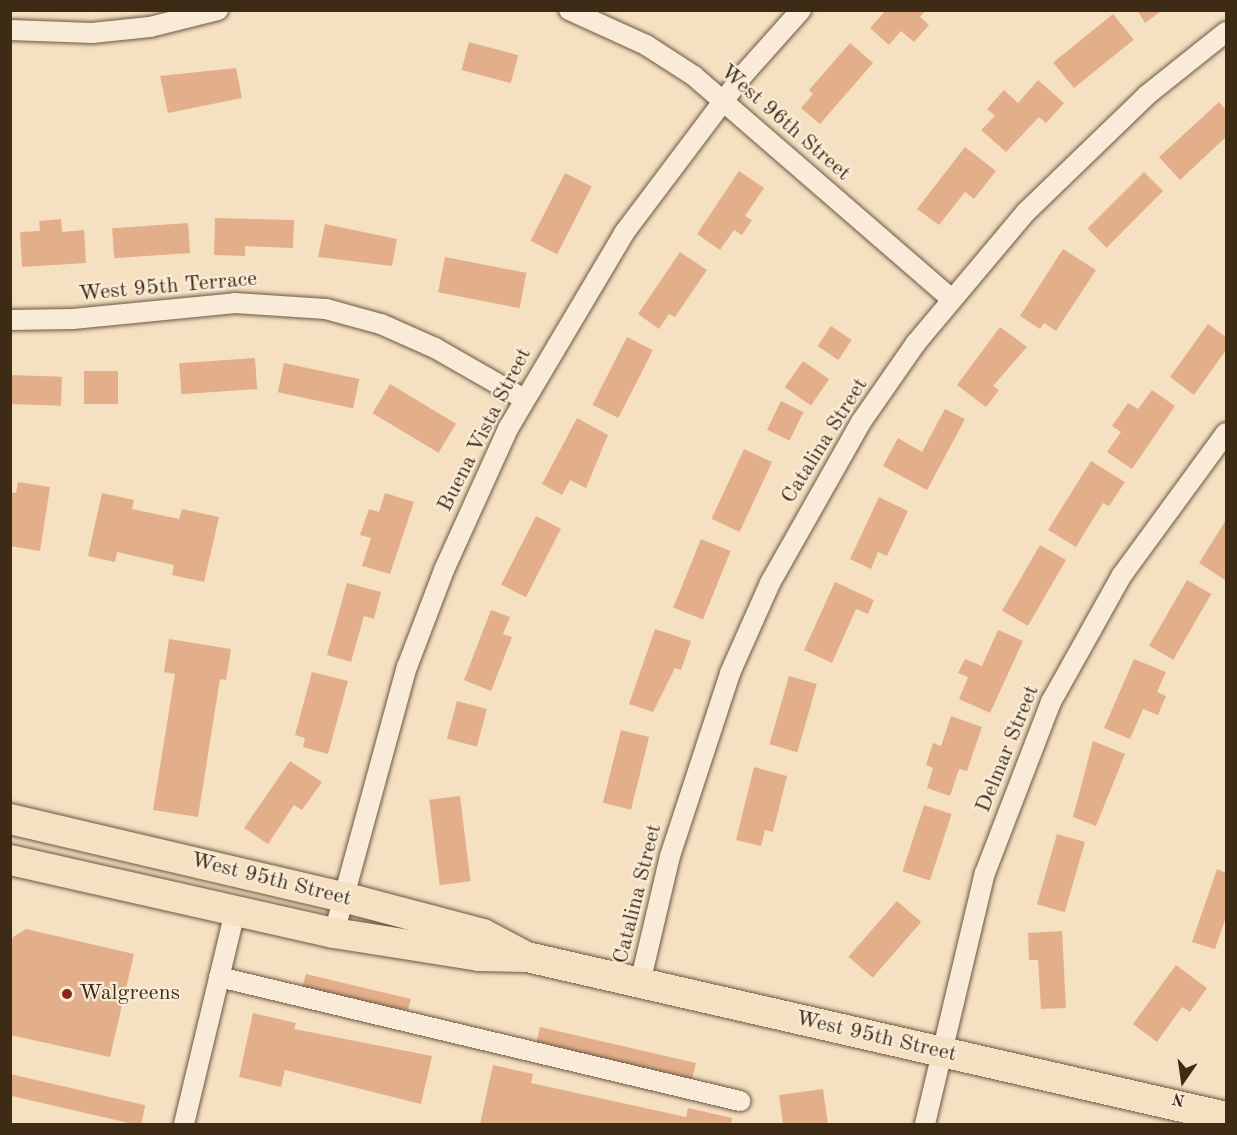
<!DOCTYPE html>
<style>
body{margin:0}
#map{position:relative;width:1237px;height:1135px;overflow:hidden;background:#f6e0c2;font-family:"Old Standard TT",serif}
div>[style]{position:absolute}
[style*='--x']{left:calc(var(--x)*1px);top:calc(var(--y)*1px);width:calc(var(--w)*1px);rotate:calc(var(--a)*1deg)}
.building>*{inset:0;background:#e3af8a;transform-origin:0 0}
.roads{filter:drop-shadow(0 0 2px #6b5841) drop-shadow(0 0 2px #6b5841)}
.street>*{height:20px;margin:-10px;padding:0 10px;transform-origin:10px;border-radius:10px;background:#f9ebd7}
.primary>*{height:30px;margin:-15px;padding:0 15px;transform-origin:15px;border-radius:15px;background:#f6e0c2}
.dots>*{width:16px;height:16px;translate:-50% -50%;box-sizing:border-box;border:3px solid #f9ebd7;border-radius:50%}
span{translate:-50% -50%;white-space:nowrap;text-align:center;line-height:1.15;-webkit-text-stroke:4.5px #f9ebd7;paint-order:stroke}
.street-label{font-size:22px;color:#3d2b16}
.poi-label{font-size:22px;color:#3d2b16}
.left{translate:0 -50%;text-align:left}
.frame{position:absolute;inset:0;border:12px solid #3d2b16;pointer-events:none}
.north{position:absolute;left:1153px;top:1051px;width:60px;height:60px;-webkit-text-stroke:4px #f9ebd7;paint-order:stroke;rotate:193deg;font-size:16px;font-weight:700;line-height:24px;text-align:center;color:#3d2b16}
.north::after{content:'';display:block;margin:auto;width:21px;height:27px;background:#3d2b16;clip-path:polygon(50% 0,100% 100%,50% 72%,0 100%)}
</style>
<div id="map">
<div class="building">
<div style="clip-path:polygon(886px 10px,926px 10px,920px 17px,929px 25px,914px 42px,901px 31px,889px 45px,870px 28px)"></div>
<div style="clip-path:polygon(1137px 10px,1163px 10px,1145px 23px)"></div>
<div style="left:1113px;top:14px;width:33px;height:77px;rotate:51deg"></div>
<div style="left:469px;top:42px;width:51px;height:29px;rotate:15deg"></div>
<div style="clip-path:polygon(850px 43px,873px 63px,820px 124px,801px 108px,813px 94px,809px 90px)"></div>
<div style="clip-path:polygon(236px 68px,242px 98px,168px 113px,160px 76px)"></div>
<div style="clip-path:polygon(1038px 80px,1064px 103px,1046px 123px,1039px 117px,1006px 152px,981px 130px,995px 116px,987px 109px,1004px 90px,1018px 103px)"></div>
<div style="clip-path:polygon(1219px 102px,1226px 110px,1226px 137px,1180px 180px,1159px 157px)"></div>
<div style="clip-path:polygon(965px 147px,996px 171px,974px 199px,965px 192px,939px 225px,917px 209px)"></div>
<div style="clip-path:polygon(739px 171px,764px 188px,745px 216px,752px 220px,742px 235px,734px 230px,720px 250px,697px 234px)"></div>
<div style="left:1144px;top:172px;width:27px;height:80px;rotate:45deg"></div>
<div style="left:565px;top:173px;width:30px;height:76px;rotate:27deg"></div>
<div style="clip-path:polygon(215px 218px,294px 220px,293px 248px,245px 246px,245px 256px,214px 255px)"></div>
<div style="clip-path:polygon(61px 219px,62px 232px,84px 230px,86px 263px,22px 267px,20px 232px,40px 231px,39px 221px)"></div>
<div style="left:188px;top:223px;width:30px;height:76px;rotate:86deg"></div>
<div style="clip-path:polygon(325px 224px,397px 239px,392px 266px,318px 257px)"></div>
<div style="clip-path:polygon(1063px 249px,1096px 270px,1056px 331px,1044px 323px,1040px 329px,1020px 316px)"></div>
<div style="clip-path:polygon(680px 252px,707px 270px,675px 317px,669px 314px,659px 329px,638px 314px)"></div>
<div style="left:445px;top:257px;width:83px;height:36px;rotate:11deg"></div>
<div style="clip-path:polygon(1208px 324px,1226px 337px,1226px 350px,1194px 395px,1170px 377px)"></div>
<div style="left:831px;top:326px;width:25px;height:24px;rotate:34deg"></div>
<div style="clip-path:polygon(1000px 327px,1027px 347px,993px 386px,999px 390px,986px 407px,957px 385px)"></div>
<div style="left:627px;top:337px;width:29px;height:76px;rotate:27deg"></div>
<div style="left:255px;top:358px;width:31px;height:76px;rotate:86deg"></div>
<div style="left:803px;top:361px;width:32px;height:32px;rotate:35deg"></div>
<div style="left:284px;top:363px;width:77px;height:30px;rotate:12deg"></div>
<div style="left:84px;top:371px;width:34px;height:33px"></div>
<div style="left:10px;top:375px;width:52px;height:29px;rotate:2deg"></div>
<div style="left:390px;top:384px;width:77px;height:34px;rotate:31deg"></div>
<div style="clip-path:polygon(1152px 390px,1175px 406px,1132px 469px,1107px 452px,1121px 432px,1112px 426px,1128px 403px,1138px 409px)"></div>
<div style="left:781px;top:401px;width:25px;height:32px;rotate:26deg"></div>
<div style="clip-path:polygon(945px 409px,965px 419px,927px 490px,883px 466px,898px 438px,922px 452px)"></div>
<div style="clip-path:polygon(577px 418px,608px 435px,586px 488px,570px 480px,562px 495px,542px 484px)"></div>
<div style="left:744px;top:449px;width:31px;height:77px;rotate:25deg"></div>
<div style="clip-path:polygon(1091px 461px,1125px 482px,1109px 506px,1103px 503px,1076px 547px,1048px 530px)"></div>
<div style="clip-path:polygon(18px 482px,50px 487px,40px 551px,10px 546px,10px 492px,16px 493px)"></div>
<div style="clip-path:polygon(102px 493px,134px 500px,132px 509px,179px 519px,182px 509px,219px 517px,204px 582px,172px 575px,174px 565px,117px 552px,115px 562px,88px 556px)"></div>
<div style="clip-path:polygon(385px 493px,414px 502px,390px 574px,362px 566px,371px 538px,360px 535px,369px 509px,379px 512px)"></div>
<div style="clip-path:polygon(879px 497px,908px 511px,887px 556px,878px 552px,871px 569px,850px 559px)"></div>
<div style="left:536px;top:516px;width:28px;height:77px;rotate:27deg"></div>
<div style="clip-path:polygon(1226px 520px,1226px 578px,1225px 580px,1199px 563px)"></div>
<div style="left:701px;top:539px;width:32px;height:74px;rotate:22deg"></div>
<div style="left:1040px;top:545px;width:30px;height:76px;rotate:30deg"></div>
<div style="left:1187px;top:580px;width:28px;height:76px;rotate:30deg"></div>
<div style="clip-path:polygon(835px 582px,874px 600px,868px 614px,856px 609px,832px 663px,804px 650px)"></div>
<div style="clip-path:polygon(347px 583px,381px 592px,374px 619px,364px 616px,351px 662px,327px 655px)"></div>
<div style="clip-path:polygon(491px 610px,510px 617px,503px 634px,512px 637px,491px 691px,464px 680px)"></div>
<div style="clip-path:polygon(655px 629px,691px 641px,681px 670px,675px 668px,653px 712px,629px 704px)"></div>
<div style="clip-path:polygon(998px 630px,1023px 641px,990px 713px,959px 699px,968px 677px,958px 673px,965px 659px,982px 666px)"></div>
<div style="clip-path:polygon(169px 639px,231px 649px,226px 680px,220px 679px,198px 817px,153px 810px,175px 674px,164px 672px)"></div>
<div style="clip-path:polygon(1134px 659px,1166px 672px,1157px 692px,1166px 696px,1158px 715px,1143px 709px,1130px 739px,1104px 728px)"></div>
<div style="clip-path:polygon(312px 672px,348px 681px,328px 754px,303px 747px,305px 738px,295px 735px)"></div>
<div style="left:789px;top:676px;width:29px;height:71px;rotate:16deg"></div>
<div style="left:457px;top:701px;width:31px;height:39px;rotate:15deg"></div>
<div style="clip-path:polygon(951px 716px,982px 727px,967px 771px,959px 769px,950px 796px,927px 788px,933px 768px,926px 765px,933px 743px,941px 746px)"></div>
<div style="left:621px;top:730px;width:29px;height:75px;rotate:14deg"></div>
<div style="clip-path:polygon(1093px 741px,1125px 754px,1096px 826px,1073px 817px)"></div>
<div style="clip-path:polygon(290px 761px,322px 782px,302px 810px,294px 805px,268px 844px,244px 828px)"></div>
<div style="clip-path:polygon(754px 767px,787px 776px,773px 832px,765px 830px,761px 846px,736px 840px)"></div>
<div style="left:460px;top:796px;width:86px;height:31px;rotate:83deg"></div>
<div style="left:924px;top:805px;width:29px;height:70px;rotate:18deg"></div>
<div style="left:1057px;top:834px;width:29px;height:73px;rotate:16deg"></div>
<div style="clip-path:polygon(1217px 869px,1226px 873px,1226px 917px,1215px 949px,1192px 942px)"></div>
<div style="left:897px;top:901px;width:32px;height:74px;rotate:41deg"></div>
<div style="clip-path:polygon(26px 929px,134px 954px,110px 1057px,10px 1035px,10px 947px,13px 937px)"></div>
<div style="clip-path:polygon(1062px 931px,1066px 1008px,1041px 1009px,1038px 960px,1029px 960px,1028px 933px)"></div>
<div style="clip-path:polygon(1176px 965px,1207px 988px,1190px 1012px,1182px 1007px,1157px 1042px,1133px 1024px)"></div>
<div style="clip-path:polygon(306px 974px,411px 999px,408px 1010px,402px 1009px,401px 1016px,301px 992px)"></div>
<div style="clip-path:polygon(253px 1013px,296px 1023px,294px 1029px,432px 1056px,421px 1104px,285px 1070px,281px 1087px,239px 1077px)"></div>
<div style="left:540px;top:1027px;width:160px;height:19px;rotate:13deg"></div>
<div style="clip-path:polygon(493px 1065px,533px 1074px,531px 1083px,686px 1117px,688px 1108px,732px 1118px,731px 1124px,480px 1124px)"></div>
<div style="left:10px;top:1074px;width:139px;height:21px;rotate:13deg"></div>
<div style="clip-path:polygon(823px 1089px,828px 1124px,783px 1124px,779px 1095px)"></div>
</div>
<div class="roads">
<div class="street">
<div style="--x:569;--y:10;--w:85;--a:24.4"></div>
<div style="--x:646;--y:45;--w:57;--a:32.9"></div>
<div style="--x:694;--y:76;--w:340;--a:40.9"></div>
<div style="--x:10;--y:30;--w:82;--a:2.1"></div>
<div style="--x:92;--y:33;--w:58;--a:-5.9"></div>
<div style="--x:150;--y:27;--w:70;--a:-14"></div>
<div style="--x:10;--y:320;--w:63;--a:-0.9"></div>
<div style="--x:73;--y:319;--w:163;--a:-5.6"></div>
<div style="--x:235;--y:303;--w:91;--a:3.8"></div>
<div style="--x:326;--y:309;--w:57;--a:15.3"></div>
<div style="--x:381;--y:324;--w:59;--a:24"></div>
<div style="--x:435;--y:348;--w:103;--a:29.8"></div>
<div style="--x:334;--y:933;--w:276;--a:-74.7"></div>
<div style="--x:407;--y:667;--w:104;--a:-69.1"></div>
<div style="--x:444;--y:570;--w:157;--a:-65.6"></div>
<div style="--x:509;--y:427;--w:226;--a:-59.3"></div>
<div style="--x:624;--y:233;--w:199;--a:-53"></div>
<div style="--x:744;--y:74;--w:86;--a:-48.3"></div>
<div style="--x:219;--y:977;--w:536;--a:13.39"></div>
<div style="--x:640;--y:983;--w:130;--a:-76.7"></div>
<div style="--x:670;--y:856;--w:193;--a:-71.8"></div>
<div style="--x:730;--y:673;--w:98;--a:-66"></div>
<div style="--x:770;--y:583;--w:185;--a:-60.5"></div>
<div style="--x:861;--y:422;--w:96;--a:-55.2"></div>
<div style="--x:916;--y:343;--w:171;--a:-50"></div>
<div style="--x:1026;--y:212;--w:168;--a:-44"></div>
<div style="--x:1147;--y:95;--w:101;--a:-38.6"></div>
<div style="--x:184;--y:1124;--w:219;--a:-76.5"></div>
<div style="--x:925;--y:1124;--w:258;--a:-76.6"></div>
<div style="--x:985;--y:873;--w:183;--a:-68.9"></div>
<div style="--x:1051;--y:702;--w:145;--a:-60.8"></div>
<div style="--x:1122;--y:575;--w:176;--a:-53.8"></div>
</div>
<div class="primary">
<div style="--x:10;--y:819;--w:342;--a:13.2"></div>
<div style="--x:343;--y:897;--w:145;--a:14.8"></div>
<div style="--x:483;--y:934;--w:43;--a:27.8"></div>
<div style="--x:10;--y:860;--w:332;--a:12.7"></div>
<div style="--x:334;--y:933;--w:147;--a:9"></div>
<div style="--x:479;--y:956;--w:48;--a:1.2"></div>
<div style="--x:527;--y:957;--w:717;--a:12.89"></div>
</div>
</div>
<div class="dots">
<div style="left:67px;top:994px;background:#8f2418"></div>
</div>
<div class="street-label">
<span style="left:785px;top:123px;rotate:41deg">West 96th Street</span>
<span style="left:168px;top:287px;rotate:-5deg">West 95th Terrace</span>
<span style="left:485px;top:430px;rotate:-63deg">Buena Vista Street</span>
<span style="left:825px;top:441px;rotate:-58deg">Catalina Street</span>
<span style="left:1008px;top:749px;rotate:-68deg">Delmar Street</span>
<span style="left:271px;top:880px;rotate:14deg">West 95th Street</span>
<span style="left:638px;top:894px;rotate:-76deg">Catalina Street</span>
<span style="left:876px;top:1037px;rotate:13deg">West 95th Street</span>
</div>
<div class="poi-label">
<span class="left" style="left:79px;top:994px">Walgreens</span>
</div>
<div class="frame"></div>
<div class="north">N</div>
</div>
